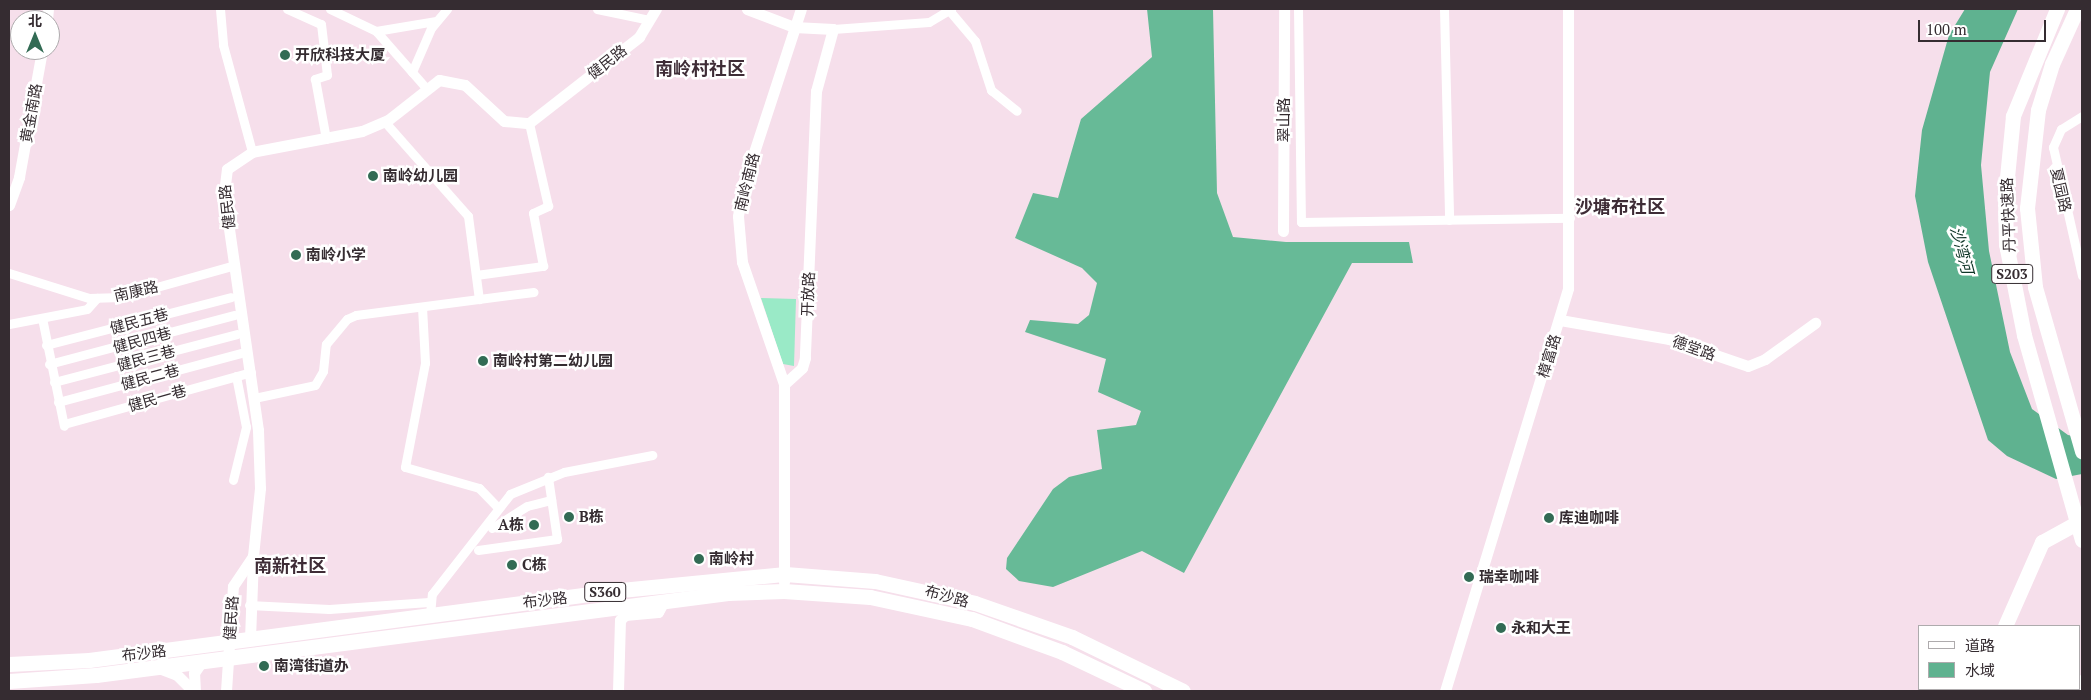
<!DOCTYPE html>
<meta charset="utf-8">
<style>
body{margin:0}
#map{position:relative;width:2091px;height:700px;overflow:hidden;background:#f6dfeb;font-family:"PT Serif","Noto Sans SC",serif}
div>[style]{position:absolute}
[style*='--x']{left:calc(var(--x)*1px);top:calc(var(--y)*1px);width:calc(var(--w)*1px);rotate:calc(var(--a)*1deg)}
.green>*{inset:0;background:#9aeac7}
.forest>*{inset:0;background:#67ba97}
.water>*{inset:0;background:#5fb290}
.minor>*{height:9px;margin:-4.5px;padding:0 4.5px;transform-origin:4.5px;border-radius:4.5px;background:#fff}
.tertiary>*{height:11px;margin:-5.5px;padding:0 5.5px;transform-origin:5.5px;border-radius:5.5px;background:#fff}
.primary>*{height:15px;margin:-7.5px;padding:0 7.5px;transform-origin:7.5px;border-radius:7.5px;background:#fff}
.trunk>*{height:15px;margin:-7.5px;padding:0 7.5px;transform-origin:7.5px;border-radius:7.5px;background:#fff}
.dots>*{width:14px;height:14px;translate:-50% -50%;box-sizing:border-box;border:2px solid #fff;border-radius:50%}
span{translate:-50% -50%;white-space:nowrap;text-align:center;line-height:1.15;-webkit-text-stroke:5px #fff;paint-order:stroke}
.shield-label span{padding:1px 4px;background:#fff;border:1px solid;border-radius:4px;-webkit-text-stroke-width:0}
.shield-label{font-size:14px;color:#352c31;font-weight:700}
.poi-label{font-size:15px;color:#352c31;font-weight:700}
.left{translate:0 -50%;text-align:left}
.right{translate:-100% -50%;text-align:right}
.street-label{font-size:15px;color:#352c31}
.water-label{font-size:16px;color:#0e3426;font-style:italic}
.quarter-label{font-size:18px;color:#3e2c36;font-weight:700}
.frame{position:absolute;inset:0;border:10px solid #352c31;pointer-events:none}
.legend{position:absolute;left:1918px;top:625px;width:162px;height:65px;box-sizing:border-box;background:#fff;border:1px solid #aeabad;margin:0;padding:6px 9px;list-style:none;font-size:15px;color:#352c31}
.legend li{display:flex;align-items:center;gap:10px;height:25px}
.legend b{width:25px;border:1px solid #aeabad}
.north{position:absolute;left:10px;top:10px;width:50px;height:50px;box-sizing:border-box;background:#fff;border:1px solid #aeabad;border-radius:50%;rotate:0deg;font-size:14px;font-weight:700;line-height:20px;text-align:center;color:#352c31}
.north::after{content:'';display:block;margin:auto;width:18px;height:22px;background:#326b54;clip-path:polygon(50% 0,100% 100%,50% 72%,0 100%)}
.scale{position:absolute;left:1918px;top:20px;width:128px;height:22px;box-sizing:border-box;border:2px solid #352c31;border-top:0;padding-left:6px;font-size:15px;line-height:18px;white-space:nowrap;color:#352c31;-webkit-text-stroke:4px #fff;paint-order:stroke}
</style>
<div id="map">
<div class="green">
<div style="clip-path:polygon(761px 298px,796px 299px,794px 366px,783px 364px)"></div>
</div>
<div class="forest">
<div style="clip-path:polygon(1147px 9px,1213px 9px,1217px 193px,1233px 237px,1286px 242px,1409px 242px,1413px 263px,1352px 263px,1184px 573px,1142px 551px,1053px 587px,1019px 581px,1006px 569px,1007px 558px,1053px 489px,1069px 477px,1102px 469px,1097px 430px,1136px 425px,1141px 411px,1098px 392px,1106px 359px,1025px 332px,1030px 320px,1078px 324px,1089px 315px,1097px 283px,1082px 268px,1015px 238px,1033px 193px,1058px 198px,1081px 119px,1152px 57px)"></div>
</div>
<div class="water">
<div style="clip-path:polygon(1965px 9px,2018px 9px,1990px 72px,1981px 165px,1989px 251px,2010px 352px,2032px 409px,2068px 435px,2082px 438px,2082px 474px,2056px 479px,2007px 456px,1988px 440px,1928px 262px,1915px 196px,1922px 130px,1949px 35px)"></div>
</div>
<div class="minor">
<div style="--x:220;--y:9;--w:36;--a:85"></div>
<div style="--x:223;--y:45;--w:111;--a:74.8"></div>
<div style="--x:287;--y:9;--w:37;--a:24"></div>
<div style="--x:321;--y:24;--w:51;--a:83.3"></div>
<div style="--x:327;--y:75;--w:13;--a:162"></div>
<div style="--x:315;--y:79;--w:61;--a:79.6"></div>
<div style="--x:330;--y:9;--w:51;--a:25.6"></div>
<div style="--x:376;--y:31;--w:76;--a:48.7"></div>
<div style="--x:597;--y:9;--w:53;--a:11.9"></div>
<div style="--x:948;--y:9;--w:42;--a:49.8"></div>
<div style="--x:975;--y:41;--w:52;--a:71.9"></div>
<div style="--x:991;--y:90;--w:33;--a:39"></div>
<div style="--x:1298;--y:9;--w:213;--a:89.2"></div>
<div style="--x:1301;--y:222;--w:269;--a:-0.9"></div>
<div style="--x:1444;--y:9;--w:211;--a:88.6"></div>
<div style="--x:833;--y:29;--w:96;--a:-4.2"></div>
<div style="--x:929;--y:22;--w:26;--a:-31"></div>
<div style="--x:376;--y:31;--w:61;--a:-9.5"></div>
<div style="--x:412;--y:72;--w:48;--a:-66.6"></div>
<div style="--x:431;--y:28;--w:25;--a:-50"></div>
<div style="--x:2082;--y:116;--w:25;--a:148"></div>
<div style="--x:2061;--y:129;--w:20;--a:114"></div>
<div style="--x:2053;--y:147;--w:132;--a:77.3"></div>
<div style="--x:384;--y:121;--w:127;--a:48.5"></div>
<div style="--x:468;--y:216;--w:84;--a:82.5"></div>
<div style="--x:9;--y:273;--w:84;--a:17.4"></div>
<div style="--x:89;--y:298;--w:32;--a:-2"></div>
<div style="--x:121;--y:297;--w:118;--a:-15.7"></div>
<div style="--x:476;--y:275;--w:68;--a:-7.7"></div>
<div style="--x:543;--y:266;--w:54;--a:-100.7"></div>
<div style="--x:533;--y:213;--w:17;--a:-25"></div>
<div style="--x:548;--y:206;--w:85;--a:-102.9"></div>
<div style="--x:422;--y:307;--w:56;--a:86.9"></div>
<div style="--x:425;--y:363;--w:106;--a:100.9"></div>
<div style="--x:405;--y:467;--w:77;--a:15.8"></div>
<div style="--x:479;--y:488;--w:28;--a:46"></div>
<div style="--x:42;--y:318;--w:110;--a:78.5"></div>
<div style="--x:9;--y:324;--w:79;--a:-10.9"></div>
<div style="--x:87;--y:309;--w:15;--a:-48"></div>
<div style="--x:46;--y:345;--w:191;--a:-14.5"></div>
<div style="--x:49;--y:364;--w:192;--a:-14.8"></div>
<div style="--x:54;--y:382;--w:189;--a:-14.7"></div>
<div style="--x:254;--y:398;--w:62;--a:-12"></div>
<div style="--x:315;--y:385;--w:16;--a:-60"></div>
<div style="--x:323;--y:371;--w:27;--a:-84"></div>
<div style="--x:326;--y:344;--w:33;--a:-50"></div>
<div style="--x:347;--y:319;--w:10;--a:-24"></div>
<div style="--x:356;--y:315;--w:179;--a:-7.4"></div>
<div style="--x:58;--y:402;--w:189;--a:-15"></div>
<div style="--x:64;--y:424;--w:194;--a:-15.5"></div>
<div style="--x:233;--y:480;--w:55;--a:-76.2"></div>
<div style="--x:246;--y:427;--w:52;--a:-101.1"></div>
<div style="--x:492;--y:528;--w:41;--a:-32.2"></div>
<div style="--x:527;--y:506;--w:25;--a:-14"></div>
<div style="--x:478;--y:550;--w:80;--a:-7.9"></div>
<div style="--x:557;--y:539;--w:63;--a:-98.3"></div>
<div style="--x:249;--y:605;--w:80;--a:2.9"></div>
<div style="--x:329;--y:609;--w:100;--a:-4"></div>
<div style="--x:430;--y:615;--w:21;--a:-85"></div>
<div style="--x:432;--y:594;--w:127;--a:-52"></div>
<div style="--x:510;--y:494;--w:58;--a:-22.2"></div>
<div style="--x:564;--y:472;--w:90;--a:-10.9"></div>
</div>
<div class="tertiary">
<div style="--x:747;--y:9;--w:50;--a:21"></div>
<div style="--x:794;--y:27;--w:39;--a:3"></div>
<div style="--x:833;--y:29;--w:64;--a:105.3"></div>
<div style="--x:816;--y:91;--w:267;--a:92.4"></div>
<div style="--x:805;--y:358;--w:10;--a:107"></div>
<div style="--x:802;--y:368;--w:24;--a:138"></div>
<div style="--x:784;--y:384;--w:198;--a:90"></div>
<div style="--x:47;--y:20;--w:11;--a:-85"></div>
<div style="--x:9;--y:205;--w:30;--a:-70"></div>
<div style="--x:19;--y:177;--w:129;--a:-79.7"></div>
<div style="--x:1283;--y:231;--w:222;--a:-89.7"></div>
<div style="--x:1560;--y:320;--w:111;--a:9.9"></div>
<div style="--x:1669;--y:339;--w:83;--a:18.9"></div>
<div style="--x:1748;--y:366;--w:18;--a:-22"></div>
<div style="--x:1765;--y:359;--w:62;--a:-35.8"></div>
<div style="--x:784;--y:384;--w:129;--a:-109"></div>
<div style="--x:742;--y:262;--w:46;--a:-95"></div>
<div style="--x:738;--y:216;--w:30;--a:-81"></div>
<div style="--x:743;--y:186;--w:186;--a:-71.9"></div>
<div style="--x:250;--y:639;--w:83;--a:-87.9"></div>
<div style="--x:159;--y:668;--w:19;--a:21"></div>
<div style="--x:177;--y:675;--w:23;--a:45"></div>
<div style="--x:195;--y:691;--w:18;--a:-93"></div>
<div style="--x:194;--y:673;--w:14;--a:-56"></div>
<div style="--x:226;--y:691;--w:105;--a:-86.2"></div>
<div style="--x:233;--y:586;--w:36;--a:-56"></div>
<div style="--x:253;--y:556;--w:68;--a:-84.1"></div>
<div style="--x:260;--y:488;--w:58;--a:-92"></div>
<div style="--x:258;--y:430;--w:239;--a:-98.2"></div>
<div style="--x:224;--y:193;--w:24;--a:-83"></div>
<div style="--x:227;--y:169;--w:30;--a:-34"></div>
<div style="--x:252;--y:152;--w:112;--a:-10.8"></div>
<div style="--x:362;--y:131;--w:28;--a:-23"></div>
<div style="--x:388;--y:120;--w:65;--a:-38.1"></div>
<div style="--x:439;--y:80;--w:26;--a:11"></div>
<div style="--x:465;--y:85;--w:53;--a:42.7"></div>
<div style="--x:504;--y:121;--w:25;--a:5"></div>
<div style="--x:529;--y:123;--w:140;--a:-38"></div>
<div style="--x:639;--y:37;--w:33;--a:-59"></div>
<div style="--x:618;--y:691;--w:71;--a:-88.4"></div>
<div style="--x:620;--y:620;--w:7;--a:-45"></div>
<div style="--x:625;--y:615;--w:33;--a:-5"></div>
<div style="--x:658;--y:612;--w:13;--a:-61"></div>
<div style="--x:1445;--y:691;--w:421;--a:-73"></div>
<div style="--x:1568;--y:288;--w:279;--a:-90"></div>
</div>
<div class="primary">
<div style="--x:9;--y:664;--w:80;--a:-2.9"></div>
<div style="--x:89;--y:660;--w:537;--a:-7.5"></div>
<div style="--x:621;--y:590;--w:165;--a:-5.6"></div>
<div style="--x:785;--y:574;--w:90;--a:4.4"></div>
<div style="--x:875;--y:581;--w:102;--a:12.4"></div>
<div style="--x:975;--y:603;--w:103;--a:19.3"></div>
<div style="--x:1072;--y:637;--w:123;--a:25.9"></div>
<div style="--x:9;--y:681;--w:87;--a:-3.9"></div>
<div style="--x:96;--y:675;--w:637;--a:-7.39"></div>
<div style="--x:728;--y:593;--w:56;--a:-2"></div>
<div style="--x:784;--y:591;--w:86;--a:4"></div>
<div style="--x:870;--y:597;--w:104;--a:12.2"></div>
<div style="--x:972;--y:619;--w:96;--a:20.1"></div>
<div style="--x:1062;--y:652;--w:91;--a:25.4"></div>
<div style="--x:2080;--y:683;--w:2;--a:-27"></div>
<div style="--x:2042;--y:691;--w:11;--a:-10"></div>
</div>
<div class="trunk">
<div style="--x:2057;--y:9;--w:116;--a:112.4"></div>
<div style="--x:2013;--y:116;--w:81;--a:95.6"></div>
<div style="--x:2005;--y:197;--w:47;--a:88.8"></div>
<div style="--x:2006;--y:244;--w:93;--a:78.8"></div>
<div style="--x:2024;--y:335;--w:213;--a:74.2"></div>
<div style="--x:2077;--y:9;--w:60;--a:114.4"></div>
<div style="--x:2052;--y:64;--w:48;--a:106.9"></div>
<div style="--x:2038;--y:110;--w:99;--a:96.4"></div>
<div style="--x:2027;--y:208;--w:79;--a:84.2"></div>
<div style="--x:2035;--y:287;--w:171;--a:74"></div>
<div style="--x:2005;--y:626;--w:92;--a:-66.2"></div>
<div style="--x:2042;--y:542;--w:46;--a:-28.8"></div>
<div style="--x:1962;--y:691;--w:3;--a:-45"></div>
</div>
<div class="dots">
<div style="left:285px;top:55px;background:#326b54"></div>
<div style="left:373px;top:176px;background:#326b54"></div>
<div style="left:296px;top:255px;background:#326b54"></div>
<div style="left:483px;top:361px;background:#326b54"></div>
<div style="left:569px;top:517px;background:#326b54"></div>
<div style="left:1549px;top:518px;background:#326b54"></div>
<div style="left:534px;top:525px;background:#326b54"></div>
<div style="left:699px;top:559px;background:#326b54"></div>
<div style="left:512px;top:565px;background:#326b54"></div>
<div style="left:1469px;top:577px;background:#326b54"></div>
<div style="left:1501px;top:628px;background:#326b54"></div>
<div style="left:264px;top:666px;background:#326b54"></div>
</div>
<div class="shield-label">
<span style="left:2012px;top:274px">S203</span>
<span style="left:605px;top:592px">S360</span>
</div>
<div class="poi-label">
<span class="left" style="left:295px;top:55px">开欣科技大厦</span>
<span class="left" style="left:383px;top:176px">南岭幼儿园</span>
<span class="left" style="left:306px;top:255px">南岭小学</span>
<span class="left" style="left:493px;top:361px">南岭村第二幼儿园</span>
<span class="left" style="left:579px;top:517px">B栋</span>
<span class="left" style="left:1559px;top:518px">库迪咖啡</span>
<span class="right" style="left:524px;top:525px">A栋</span>
<span class="left" style="left:709px;top:559px">南岭村</span>
<span class="left" style="left:522px;top:565px">C栋</span>
<span class="left" style="left:1479px;top:577px">瑞幸咖啡</span>
<span class="left" style="left:1511px;top:628px">永和大王</span>
<span class="left" style="left:274px;top:666px">南湾街道办</span>
</div>
<div class="street-label">
<span style="left:607px;top:62px;rotate:-38deg">健民路</span>
<span style="left:31px;top:113px;rotate:-80deg">黄金南路</span>
<span style="left:1284px;top:120px;rotate:-90deg">翠山路</span>
<span style="left:747px;top:182px;rotate:-76deg">南岭南路</span>
<span style="left:2061px;top:190px;rotate:77deg">夏园路</span>
<span style="left:227px;top:207px;rotate:-96deg">健民路</span>
<span style="left:2008px;top:215px;rotate:-92deg">丹平快速路</span>
<span style="left:136px;top:291px;rotate:-13deg">南康路</span>
<span style="left:808px;top:294px;rotate:-88deg">开放路</span>
<span style="left:139px;top:321px;rotate:-15deg">健民五巷</span>
<span style="left:142px;top:340px;rotate:-15deg">健民四巷</span>
<span style="left:1694px;top:348px;rotate:20deg">德堂路</span>
<span style="left:1549px;top:356px;rotate:-73deg">樟富路</span>
<span style="left:146px;top:358px;rotate:-15deg">健民三巷</span>
<span style="left:150px;top:377px;rotate:-15deg">健民二巷</span>
<span style="left:157px;top:398px;rotate:-16deg">健民一巷</span>
<span style="left:947px;top:596px;rotate:15deg">布沙路</span>
<span style="left:545px;top:600px;rotate:-7deg">布沙路</span>
<span style="left:231px;top:618px;rotate:-86deg">健民路</span>
<span style="left:144px;top:653px;rotate:-7deg">布沙路</span>
</div>
<div class="water-label">
<span style="left:1962px;top:250px;rotate:75deg">沙湾河</span>
</div>
<div class="quarter-label">
<span style="left:700px;top:68px">南岭村社区</span>
<span style="left:1620px;top:206px">沙塘布社区</span>
<span style="left:290px;top:565px">南新社区</span>
</div>
<div class="frame"></div>
<ul class="legend">
<li><b style="height:6px;background:#fff"></b>道路</li>
<li><b style="height:14px;background:#5fb290"></b>水域</li>
</ul>
<div class="north">北</div>
<div class="scale">100 m</div>
</div>
